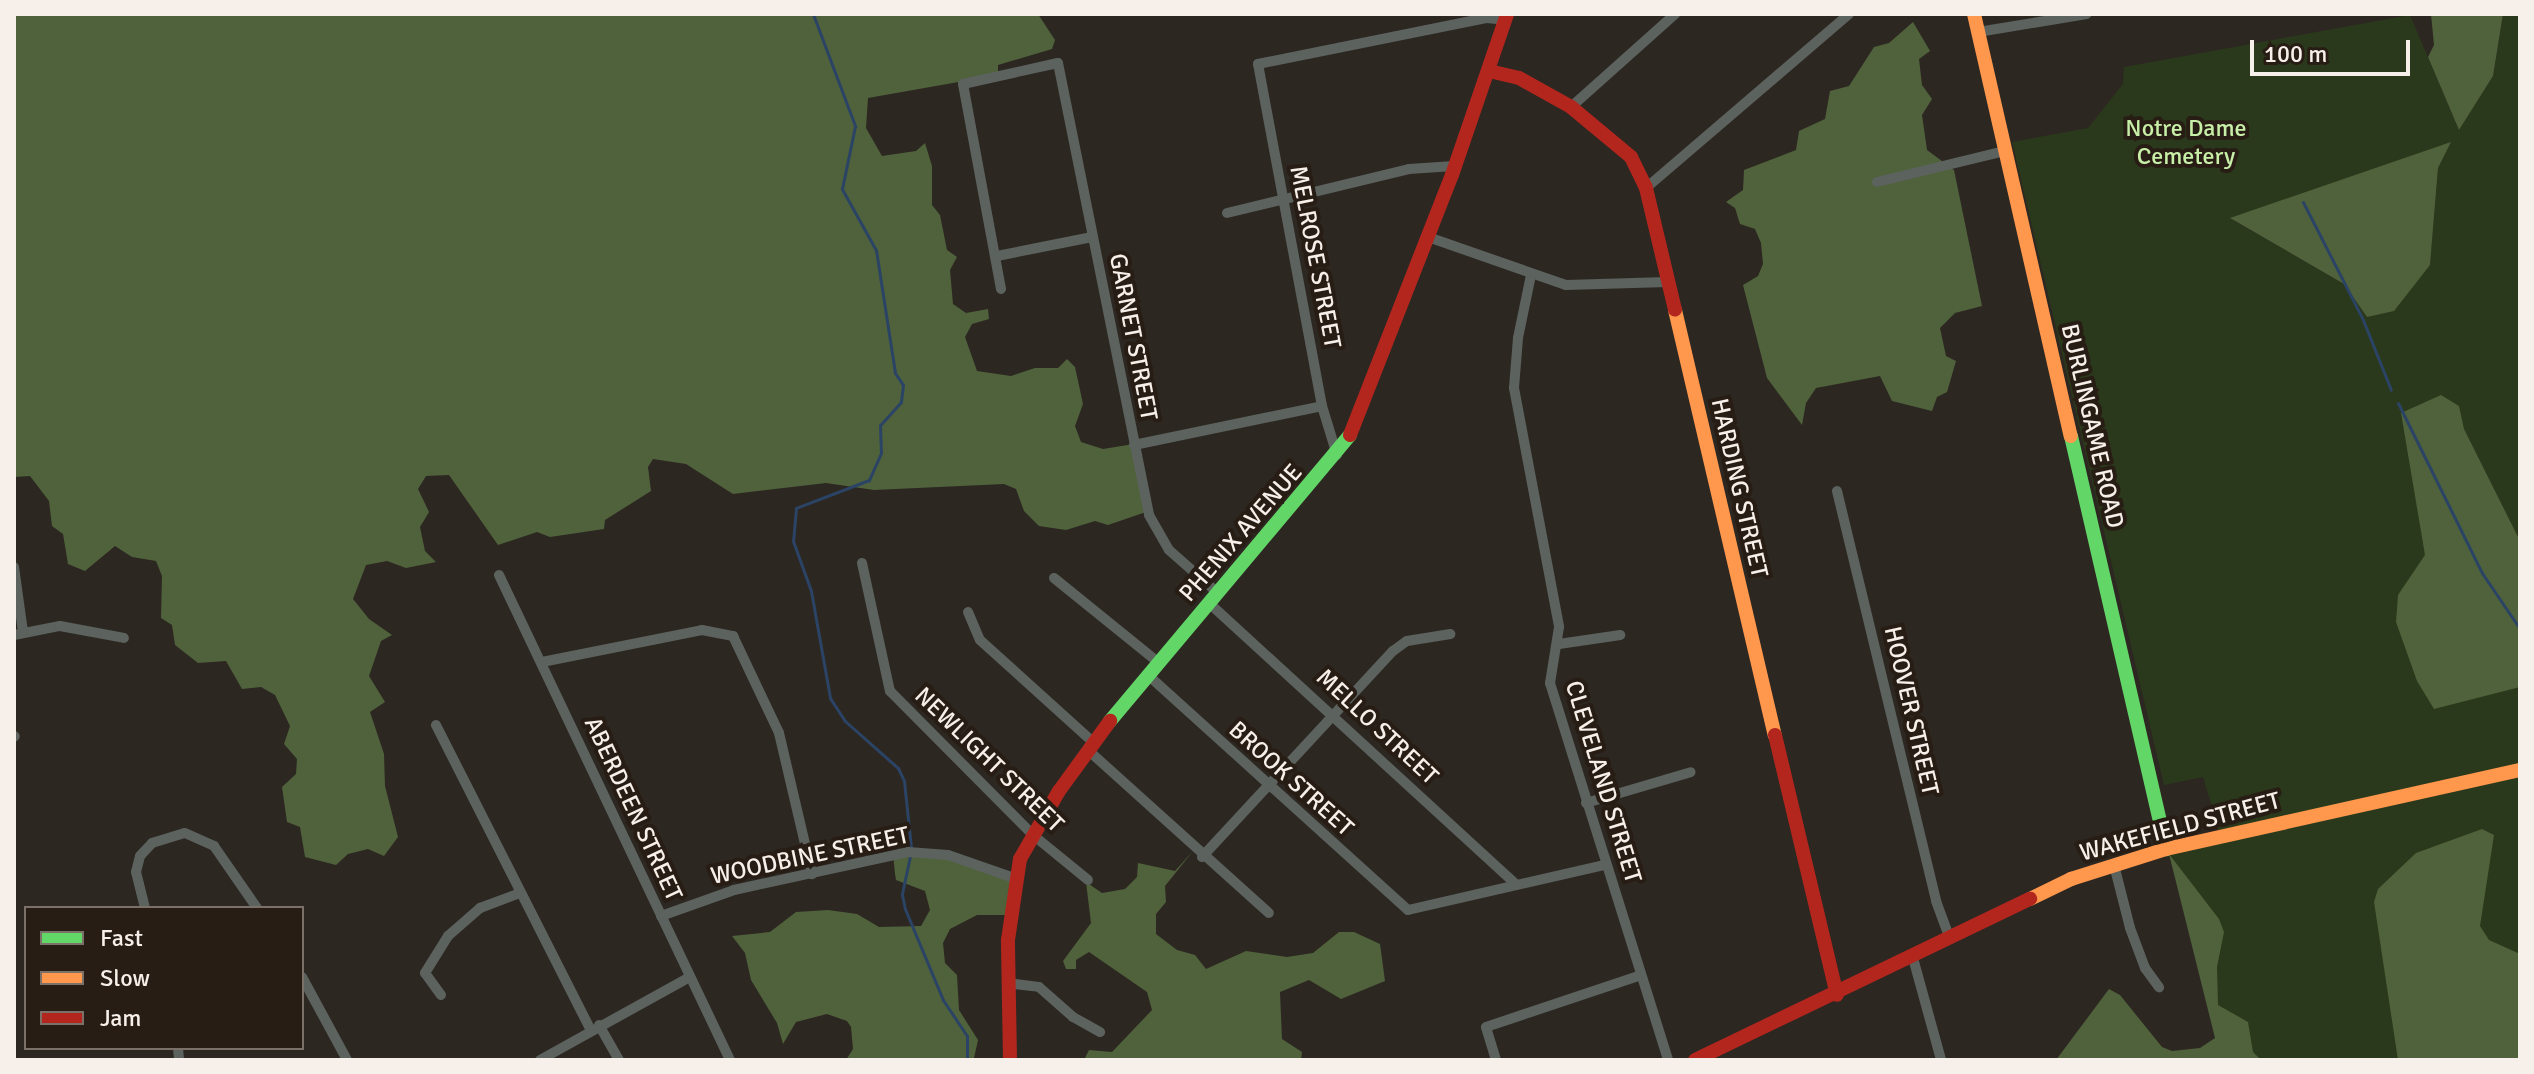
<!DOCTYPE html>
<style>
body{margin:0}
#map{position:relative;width:2534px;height:1074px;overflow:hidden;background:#2d2722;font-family:Signika,sans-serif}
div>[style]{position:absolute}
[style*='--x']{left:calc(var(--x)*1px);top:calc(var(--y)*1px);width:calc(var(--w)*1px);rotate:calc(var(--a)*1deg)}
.green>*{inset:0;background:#2a391b}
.forest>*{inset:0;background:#4f623b}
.stream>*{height:3px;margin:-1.5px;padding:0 1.5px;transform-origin:1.5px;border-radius:1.5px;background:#2b4465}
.street>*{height:10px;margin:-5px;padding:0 5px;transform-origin:5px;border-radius:5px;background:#5c625e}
.fast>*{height:14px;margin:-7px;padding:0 7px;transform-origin:7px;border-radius:7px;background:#63d668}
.slow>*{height:14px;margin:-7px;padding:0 7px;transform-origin:7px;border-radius:7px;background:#ff974d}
.jam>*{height:14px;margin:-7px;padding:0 7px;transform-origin:7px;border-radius:7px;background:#b3261e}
span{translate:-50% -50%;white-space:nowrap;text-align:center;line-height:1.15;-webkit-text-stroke:8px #281d14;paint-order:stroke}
.park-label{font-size:24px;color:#c8efa8}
.street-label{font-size:24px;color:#f7efe9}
.frame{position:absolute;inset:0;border:16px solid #f7efe9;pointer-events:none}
.legend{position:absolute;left:24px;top:906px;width:280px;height:144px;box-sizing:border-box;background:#281d14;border:2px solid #7b7169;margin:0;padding:10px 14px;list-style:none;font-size:24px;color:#f7efe9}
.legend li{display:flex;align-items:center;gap:16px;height:40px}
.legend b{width:40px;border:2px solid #7b7169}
.scale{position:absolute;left:2250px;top:40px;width:160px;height:36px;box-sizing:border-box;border:4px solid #f7efe9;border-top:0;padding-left:10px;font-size:24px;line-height:28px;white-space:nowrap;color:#f7efe9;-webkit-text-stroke:6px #281d14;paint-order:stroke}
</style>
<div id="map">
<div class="green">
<div style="clip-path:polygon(evenodd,2503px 14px,2520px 14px,2520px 1060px,2231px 1060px,2209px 1005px,2169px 854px,2221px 843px,2217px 823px,2203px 777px,2164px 785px,2012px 142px,2088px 128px,2123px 84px,2124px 67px,2410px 15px,2459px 130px,2493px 76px,2503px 14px,2450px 143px,2438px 168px,2430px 265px,2367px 317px,2344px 284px,2231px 219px,2450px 143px)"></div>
</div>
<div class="forest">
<div style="clip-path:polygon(14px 14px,1038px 14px,1055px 40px,1052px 49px,998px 65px,998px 75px,868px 98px,866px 128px,882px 156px,916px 151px,925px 143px,932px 166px,932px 205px,940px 215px,947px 250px,957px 257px,950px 270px,953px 304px,966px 313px,988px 309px,989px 319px,972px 324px,965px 337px,977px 371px,1011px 376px,1035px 368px,1058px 368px,1067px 359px,1075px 367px,1083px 404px,1075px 426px,1081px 442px,1103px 449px,1134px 444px,1146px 512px,1108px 525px,1095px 521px,1066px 530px,1039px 526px,1024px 511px,1016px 489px,1004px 484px,874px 490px,826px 483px,733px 494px,686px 464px,653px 459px,648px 467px,651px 491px,605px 520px,604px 529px,550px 537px,537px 532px,498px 545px,449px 475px,426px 476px,418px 489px,429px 512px,420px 527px,425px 551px,436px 562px,406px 568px,387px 561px,366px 565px,353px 599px,369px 619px,392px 635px,381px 641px,369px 676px,385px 702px,370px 712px,384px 754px,385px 786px,398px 837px,384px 856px,368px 849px,348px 854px,336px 865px,305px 857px,300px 827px,287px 822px,282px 787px,296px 774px,297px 759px,284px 744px,290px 726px,275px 695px,261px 687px,242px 689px,226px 661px,198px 663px,175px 645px,172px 625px,161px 618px,162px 576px,156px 561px,132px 557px,115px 546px,85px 571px,68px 564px,63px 534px,52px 526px,49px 501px,30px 476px,14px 477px)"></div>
<div style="clip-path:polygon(2431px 14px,2503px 14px,2493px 76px,2459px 130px,2428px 57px,2434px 45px)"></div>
<div style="clip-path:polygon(1913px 22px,1930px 51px,1919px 59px,1922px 85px,1932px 99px,1922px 115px,1927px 150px,1954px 170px,1982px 306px,1955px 313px,1940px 328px,1946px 356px,1956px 361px,1947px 392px,1937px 397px,1932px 411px,1892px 401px,1880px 376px,1816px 388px,1806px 403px,1802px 425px,1767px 378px,1743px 285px,1758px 276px,1763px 264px,1761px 243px,1755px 229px,1740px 224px,1735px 208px,1726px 202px,1743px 190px,1744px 170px,1796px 150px,1799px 131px,1825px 119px,1830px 91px,1849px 86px,1874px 47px,1889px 43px)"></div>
<div style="clip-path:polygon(2451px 142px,2438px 168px,2430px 265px,2394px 311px,2367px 317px,2344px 284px,2230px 218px)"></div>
<div style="clip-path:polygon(2441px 395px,2459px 406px,2464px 429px,2520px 541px,2520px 687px,2434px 709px,2417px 681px,2396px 622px,2398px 595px,2425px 555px,2401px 413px)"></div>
<div style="clip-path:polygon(2482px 829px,2494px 835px,2480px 926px,2489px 940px,2520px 954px,2520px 1060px,2398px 1060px,2374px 902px,2378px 889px,2416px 853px)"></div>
<div style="clip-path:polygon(911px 850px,1012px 875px,1009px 915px,977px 915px,950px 929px,943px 943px,945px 963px,957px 975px,959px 1010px,978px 1040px,974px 1058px,846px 1060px,853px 1049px,851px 1027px,847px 1021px,827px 1014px,796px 1022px,783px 1044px,777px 1023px,751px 980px,745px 953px,732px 936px,770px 932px,796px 912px,828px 910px,857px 914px,879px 927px,921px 926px,930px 910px,925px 891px,896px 880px,895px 874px,893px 854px)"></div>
<div style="clip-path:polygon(1193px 851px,1165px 886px,1166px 902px,1156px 914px,1156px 934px,1177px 950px,1195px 955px,1206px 969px,1246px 951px,1287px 957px,1313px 953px,1339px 932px,1354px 932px,1380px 944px,1385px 981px,1341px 999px,1309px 980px,1280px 992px,1282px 1039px,1302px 1052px,1301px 1060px,1084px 1060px,1089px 1050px,1112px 1052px,1152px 1010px,1147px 992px,1089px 952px,1076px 960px,1076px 969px,1066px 969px,1063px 961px,1091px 923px,1086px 882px,1102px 893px,1125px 889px,1137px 877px,1138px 863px,1175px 871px)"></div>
<div style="clip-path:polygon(2169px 854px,2219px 919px,2224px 932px,2217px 967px,2218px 1005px,2248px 1022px,2253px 1052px,2261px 1060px,2056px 1060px,2109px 989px,2120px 995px,2162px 1047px,2172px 1051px,2200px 1048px,2215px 1038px)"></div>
</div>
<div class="stream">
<div style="--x:813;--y:14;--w:120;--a:69.4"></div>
<div style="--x:855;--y:126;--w:64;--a:101.7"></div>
<div style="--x:842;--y:189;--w:70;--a:60.9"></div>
<div style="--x:876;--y:250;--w:124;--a:81.2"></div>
<div style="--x:895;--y:373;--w:14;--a:56"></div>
<div style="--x:903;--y:385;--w:17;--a:97"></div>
<div style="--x:901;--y:402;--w:31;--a:132"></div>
<div style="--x:880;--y:425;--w:28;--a:88"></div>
<div style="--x:881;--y:453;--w:30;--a:114"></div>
<div style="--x:869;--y:480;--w:78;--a:159"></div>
<div style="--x:796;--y:508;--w:33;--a:95"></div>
<div style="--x:793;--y:541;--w:53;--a:70.2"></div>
<div style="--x:811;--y:591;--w:109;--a:79.9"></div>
<div style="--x:830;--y:698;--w:27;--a:57"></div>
<div style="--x:845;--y:721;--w:71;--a:41.6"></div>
<div style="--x:898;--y:768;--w:14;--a:65"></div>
<div style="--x:904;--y:781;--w:67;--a:84"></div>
<div style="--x:2303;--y:202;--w:132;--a:63"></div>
<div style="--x:2363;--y:320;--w:75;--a:68.2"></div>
<div style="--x:2398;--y:403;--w:190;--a:63.7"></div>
<div style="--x:2482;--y:573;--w:68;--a:55.8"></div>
<div style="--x:910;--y:856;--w:40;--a:102"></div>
<div style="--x:902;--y:895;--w:14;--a:78"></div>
<div style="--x:905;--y:909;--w:99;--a:67.3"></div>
<div style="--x:943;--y:1000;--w:43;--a:56.3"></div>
<div style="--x:967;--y:1036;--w:24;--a:90"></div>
</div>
<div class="street">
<div style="--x:1978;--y:32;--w:110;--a:-9.4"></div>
<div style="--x:1571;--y:107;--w:140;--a:-41.8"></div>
<div style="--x:1877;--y:182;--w:132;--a:-13.6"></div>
<div style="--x:1646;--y:188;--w:267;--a:-40.6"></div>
<div style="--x:1227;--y:213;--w:187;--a:-13.6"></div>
<div style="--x:1409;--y:169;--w:45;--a:-3.8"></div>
<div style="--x:1428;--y:237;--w:146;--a:19.2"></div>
<div style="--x:1566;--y:285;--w:101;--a:-1.7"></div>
<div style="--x:997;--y:256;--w:97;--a:-11.3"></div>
<div style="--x:1531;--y:275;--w:64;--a:101.7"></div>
<div style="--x:1518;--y:338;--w:50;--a:94.6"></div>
<div style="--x:1514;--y:388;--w:243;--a:79.3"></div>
<div style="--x:1559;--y:627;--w:57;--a:99.1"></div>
<div style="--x:1550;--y:683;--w:395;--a:72.6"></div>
<div style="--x:1001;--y:289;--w:208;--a:-100.5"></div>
<div style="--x:963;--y:84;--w:97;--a:-12.5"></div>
<div style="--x:1058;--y:63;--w:461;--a:78.6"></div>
<div style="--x:1149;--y:515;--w:40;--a:60.3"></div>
<div style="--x:1169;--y:550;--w:65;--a:41.3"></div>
<div style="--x:1134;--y:445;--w:192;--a:-11.7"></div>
<div style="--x:1337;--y:455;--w:51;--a:-107"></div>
<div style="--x:1322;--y:406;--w:348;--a:-100.6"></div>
<div style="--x:1258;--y:64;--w:234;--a:-11.4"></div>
<div style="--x:1487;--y:18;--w:18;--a:6"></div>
<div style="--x:1837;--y:491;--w:422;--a:76.4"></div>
<div style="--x:1936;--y:901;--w:40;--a:69.8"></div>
<div style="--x:862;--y:563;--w:131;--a:77.7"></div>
<div style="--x:890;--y:691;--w:203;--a:45.2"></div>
<div style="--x:1033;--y:835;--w:71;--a:39.3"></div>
<div style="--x:14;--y:567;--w:66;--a:82.1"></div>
<div style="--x:499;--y:575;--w:537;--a:64.53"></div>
<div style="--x:1054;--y:578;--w:135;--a:39"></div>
<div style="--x:1209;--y:603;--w:415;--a:42.5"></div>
<div style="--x:968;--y:612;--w:30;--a:67"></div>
<div style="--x:980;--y:640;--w:154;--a:42.1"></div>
<div style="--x:14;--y:635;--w:47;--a:-11.1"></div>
<div style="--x:60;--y:626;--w:65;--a:10.6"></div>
<div style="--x:1559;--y:644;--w:62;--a:-8.4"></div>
<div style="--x:542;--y:662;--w:163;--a:-11.3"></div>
<div style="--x:702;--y:630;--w:32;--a:11"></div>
<div style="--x:733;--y:636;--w:107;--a:64.6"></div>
<div style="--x:779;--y:733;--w:145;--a:76.8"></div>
<div style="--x:1149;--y:676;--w:349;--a:42.1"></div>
<div style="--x:1408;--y:910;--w:202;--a:-12.9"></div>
<div style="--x:436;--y:725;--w:342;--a:63.1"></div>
<div style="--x:14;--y:737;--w:1;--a:-45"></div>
<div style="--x:1089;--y:751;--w:242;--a:42"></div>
<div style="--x:1586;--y:803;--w:109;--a:-16.4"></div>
<div style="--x:1202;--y:857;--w:281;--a:-47.2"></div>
<div style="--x:1393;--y:651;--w:17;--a:-36"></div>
<div style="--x:1407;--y:641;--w:44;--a:-9.2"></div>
<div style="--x:2114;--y:865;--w:65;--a:75.7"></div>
<div style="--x:2130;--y:928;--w:43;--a:69.4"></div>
<div style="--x:2145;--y:968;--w:24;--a:54"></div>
<div style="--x:145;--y:908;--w:37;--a:-104"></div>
<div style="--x:136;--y:872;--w:16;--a:-76"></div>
<div style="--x:140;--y:856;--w:18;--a:-47"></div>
<div style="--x:152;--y:843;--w:34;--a:-17"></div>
<div style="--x:185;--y:833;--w:32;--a:24"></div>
<div style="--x:214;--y:846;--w:75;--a:55.3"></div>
<div style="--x:661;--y:916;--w:77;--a:-19.6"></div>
<div style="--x:734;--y:890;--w:178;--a:-12.3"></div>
<div style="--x:908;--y:852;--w:40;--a:4.3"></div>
<div style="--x:948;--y:855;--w:70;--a:19.2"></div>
<div style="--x:1913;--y:958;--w:106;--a:74.6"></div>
<div style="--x:302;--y:977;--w:94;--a:61.5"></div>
<div style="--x:1007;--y:983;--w:32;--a:7"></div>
<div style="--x:1039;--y:987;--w:45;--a:41.4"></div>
<div style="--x:1073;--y:1017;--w:31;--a:29"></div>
<div style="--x:441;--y:995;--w:27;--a:-126"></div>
<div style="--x:425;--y:973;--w:44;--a:-58.1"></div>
<div style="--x:448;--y:936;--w:43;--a:-41.2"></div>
<div style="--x:480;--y:908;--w:43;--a:-20.6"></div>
<div style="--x:599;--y:1025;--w:40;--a:60.3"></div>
<div style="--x:178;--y:1048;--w:12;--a:85"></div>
<div style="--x:540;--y:1060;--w:169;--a:-29"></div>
<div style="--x:1496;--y:1060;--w:34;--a:-107"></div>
<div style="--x:1486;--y:1027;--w:160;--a:-18.5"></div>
</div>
<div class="fast">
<div style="--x:2071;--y:436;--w:424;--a:77"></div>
<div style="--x:1110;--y:721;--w:373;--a:-50"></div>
</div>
<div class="slow">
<div style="--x:1974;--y:14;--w:433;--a:77.1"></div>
<div style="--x:1675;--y:310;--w:437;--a:76.8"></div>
<div style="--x:2030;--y:899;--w:46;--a:-26"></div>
<div style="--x:2071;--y:879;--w:100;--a:-17.5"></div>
<div style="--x:2166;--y:849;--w:363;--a:-12.6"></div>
</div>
<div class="jam">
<div style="--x:1489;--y:71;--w:31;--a:13"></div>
<div style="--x:1519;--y:78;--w:60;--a:29.1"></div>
<div style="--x:1571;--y:107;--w:78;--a:39.8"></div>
<div style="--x:1631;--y:157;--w:34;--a:64"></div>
<div style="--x:1646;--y:188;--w:125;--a:76.6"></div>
<div style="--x:1350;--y:435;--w:279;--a:-68.6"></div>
<div style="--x:1452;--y:175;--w:170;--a:-71.1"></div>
<div style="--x:1775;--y:735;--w:267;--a:76.6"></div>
<div style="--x:1010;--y:1060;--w:120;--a:-91"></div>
<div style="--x:1008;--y:940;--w:82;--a:-81.6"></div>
<div style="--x:1020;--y:859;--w:78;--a:-60.2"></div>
<div style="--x:1059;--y:791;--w:87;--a:-53.9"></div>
<div style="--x:1695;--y:1060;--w:372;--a:-25.7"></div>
</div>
<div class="park-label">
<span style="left:2186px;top:143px">Notre Dame<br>Cemetery</span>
</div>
<div class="street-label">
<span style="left:1315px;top:257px;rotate:79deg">MELROSE STREET</span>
<span style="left:1133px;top:337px;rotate:79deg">GARNET STREET</span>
<span style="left:2092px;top:426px;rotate:77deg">BURLINGAME ROAD</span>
<span style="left:1739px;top:488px;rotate:77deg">HARDING STREET</span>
<span style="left:1241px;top:533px;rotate:-49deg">PHENIX AVENUE</span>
<span style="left:1911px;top:711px;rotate:77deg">HOOVER STREET</span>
<span style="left:1377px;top:727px;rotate:43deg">MELLO STREET</span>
<span style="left:989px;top:760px;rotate:44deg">NEWLIGHT STREET</span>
<span style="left:1291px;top:779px;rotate:42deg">BROOK STREET</span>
<span style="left:1603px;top:782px;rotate:73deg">CLEVELAND STREET</span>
<span style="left:633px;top:809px;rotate:65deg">ABERDEEN STREET</span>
<span style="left:2180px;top:827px;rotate:-15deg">WAKEFIELD STREET</span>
<span style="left:810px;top:856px;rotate:-12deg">WOODBINE STREET</span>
</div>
<div class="frame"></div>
<ul class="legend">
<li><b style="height:10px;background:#63d668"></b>Fast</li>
<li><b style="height:10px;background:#ff974d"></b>Slow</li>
<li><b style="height:10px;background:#b3261e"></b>Jam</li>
</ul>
<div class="scale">100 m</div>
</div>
